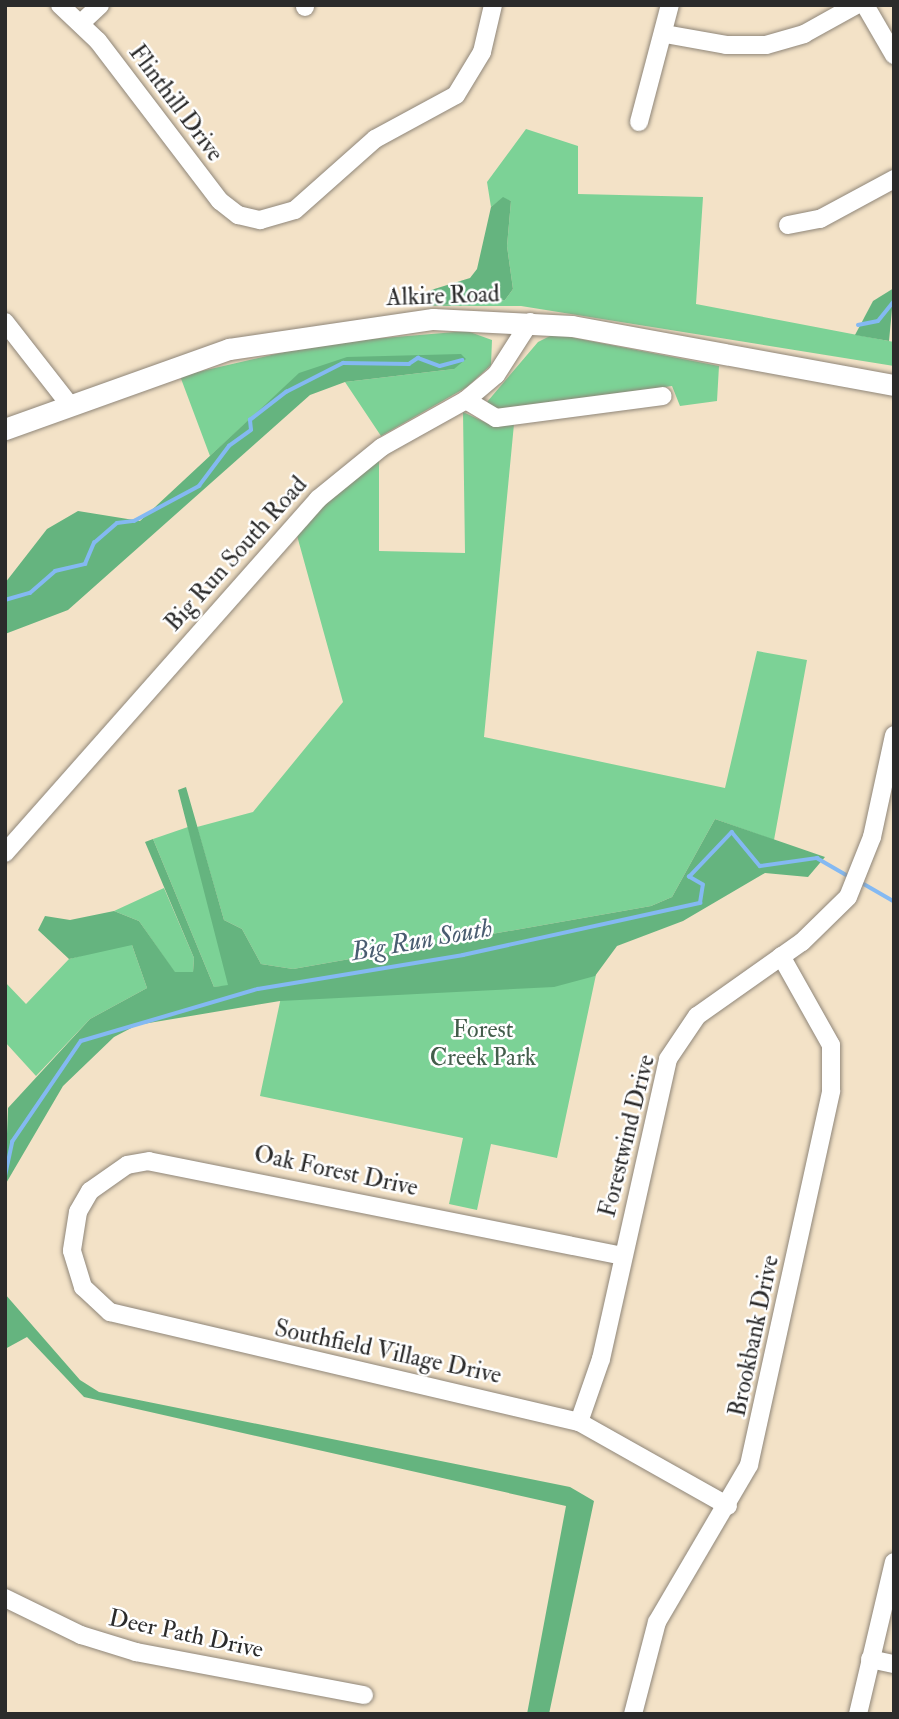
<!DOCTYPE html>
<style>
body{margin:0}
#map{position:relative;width:899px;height:1719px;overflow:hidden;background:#f3e2c7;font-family:"IM FELL Double Pica",serif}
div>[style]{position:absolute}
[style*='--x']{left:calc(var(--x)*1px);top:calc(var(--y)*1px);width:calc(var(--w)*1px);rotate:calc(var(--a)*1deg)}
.green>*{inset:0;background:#7cd296}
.forest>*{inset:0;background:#65b47f}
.stream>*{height:3.5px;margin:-1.75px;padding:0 1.75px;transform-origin:1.75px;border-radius:1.75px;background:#84b9f2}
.roads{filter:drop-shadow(0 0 2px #8f8679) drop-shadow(0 0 2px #8f8679)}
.minor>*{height:18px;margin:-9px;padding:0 9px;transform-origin:9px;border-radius:9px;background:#fff}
.major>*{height:21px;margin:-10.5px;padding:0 10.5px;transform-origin:10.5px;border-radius:10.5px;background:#fff}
span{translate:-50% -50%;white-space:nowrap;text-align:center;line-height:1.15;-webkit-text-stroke:5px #fff;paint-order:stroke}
.street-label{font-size:24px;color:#2b2b2b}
.park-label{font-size:24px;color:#435d4b}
.water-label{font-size:26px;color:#4a5d71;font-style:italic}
.frame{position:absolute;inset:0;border:7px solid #2b2b2b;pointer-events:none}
</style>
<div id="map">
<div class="green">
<div style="clip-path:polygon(526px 129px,578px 146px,578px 194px,703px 197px,696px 304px,894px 342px,894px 366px,521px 306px,429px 306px,505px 300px,513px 289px,507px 246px,511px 201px,503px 198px,491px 207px,487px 182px)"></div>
<div style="clip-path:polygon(467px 331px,492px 340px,491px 365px,467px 387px,381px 436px,345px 382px,454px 369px,300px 373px,210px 456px,180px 376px,324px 343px)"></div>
<div style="clip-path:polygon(554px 334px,719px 366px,717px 401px,680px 406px,672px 386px,496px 411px,487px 402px,538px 342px)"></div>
<div style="clip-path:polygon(463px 412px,491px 425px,514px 424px,484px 737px,725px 788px,757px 651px,807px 660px,774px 840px,715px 819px,672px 897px,651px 906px,293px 969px,261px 964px,242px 929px,224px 920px,197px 827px,253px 812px,343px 702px,296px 532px,333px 492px,379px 459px,379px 551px,465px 553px)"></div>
<div style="clip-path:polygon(188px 827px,228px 970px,228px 986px,214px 987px,153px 839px)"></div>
<div style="clip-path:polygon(164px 888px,194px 958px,193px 972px,175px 973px,139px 921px,114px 911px)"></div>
<div style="clip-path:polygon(607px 923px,557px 1158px,491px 1144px,477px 1210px,449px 1204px,463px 1138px,260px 1096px,284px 983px)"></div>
<div style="clip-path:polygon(121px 945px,132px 945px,147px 988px,90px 1019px,36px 1076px,5px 1042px,5px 982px,26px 1004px,69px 959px)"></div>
</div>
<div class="forest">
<div style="clip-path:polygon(503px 197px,511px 201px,507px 246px,513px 289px,505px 300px,429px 306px,431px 290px,470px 278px,477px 269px,491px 207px)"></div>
<div style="clip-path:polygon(894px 288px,889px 341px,855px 335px,873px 301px)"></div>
<div style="clip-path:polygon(461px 354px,466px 359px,454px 369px,345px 382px,310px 395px,68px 610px,5px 634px,5px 583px,47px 529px,78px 511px,140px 521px,299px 373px,347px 357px)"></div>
<div style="clip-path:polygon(186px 787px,224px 920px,242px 929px,261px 964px,293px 969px,651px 906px,672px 897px,715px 819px,825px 857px,808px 877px,765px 873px,683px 921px,617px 946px,595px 976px,554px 987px,280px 1001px,137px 1025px,114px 1037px,63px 1086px,5px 1185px,8px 1108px,90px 1019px,147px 988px,132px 945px,69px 959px,38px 930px,45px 916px,70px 920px,114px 911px,139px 921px,175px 972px,193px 972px,194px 958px,145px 842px,153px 839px,214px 987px,228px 985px,178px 790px)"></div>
<div style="clip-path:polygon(5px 1294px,80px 1380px,99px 1392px,570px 1487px,594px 1501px,549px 1714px,527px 1714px,566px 1506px,84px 1397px,27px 1337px,5px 1349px)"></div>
</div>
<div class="stream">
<div style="--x:858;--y:325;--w:20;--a:-11"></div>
<div style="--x:878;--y:321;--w:26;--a:-51"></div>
<div style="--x:5;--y:600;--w:26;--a:-16"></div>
<div style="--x:30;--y:593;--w:33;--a:-41"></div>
<div style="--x:55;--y:571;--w:31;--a:-13"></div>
<div style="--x:85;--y:564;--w:23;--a:-67"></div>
<div style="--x:94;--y:543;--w:30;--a:-41"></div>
<div style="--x:117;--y:523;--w:17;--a:-7"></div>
<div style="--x:134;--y:521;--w:74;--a:-28.3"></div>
<div style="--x:199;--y:486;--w:50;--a:-53.1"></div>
<div style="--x:229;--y:446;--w:27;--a:-36"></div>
<div style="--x:251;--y:430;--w:10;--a:-96"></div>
<div style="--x:250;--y:420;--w:46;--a:-37.9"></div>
<div style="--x:286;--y:392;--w:64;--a:-27"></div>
<div style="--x:343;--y:363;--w:66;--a:0.9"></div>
<div style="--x:409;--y:364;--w:11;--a:-34"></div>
<div style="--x:418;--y:358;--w:23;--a:20"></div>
<div style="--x:440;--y:366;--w:23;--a:-15"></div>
<div style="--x:864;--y:884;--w:34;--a:30"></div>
<div style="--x:5;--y:1176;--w:35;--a:-78"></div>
<div style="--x:12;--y:1142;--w:122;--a:-55.7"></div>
<div style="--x:81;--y:1041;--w:184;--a:-16.4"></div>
<div style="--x:258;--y:989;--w:208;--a:-9.4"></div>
<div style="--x:463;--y:955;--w:243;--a:-12.4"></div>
<div style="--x:700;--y:903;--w:18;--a:-81"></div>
<div style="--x:703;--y:885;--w:16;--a:-150"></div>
<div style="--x:689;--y:877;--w:62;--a:-46.3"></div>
<div style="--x:732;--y:832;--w:44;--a:50.5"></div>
<div style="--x:760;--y:866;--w:58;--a:-8"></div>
<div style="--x:817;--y:858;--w:34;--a:30"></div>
</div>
<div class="roads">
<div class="minor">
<div style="--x:60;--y:5;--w:52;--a:43.5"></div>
<div style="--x:98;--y:41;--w:201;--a:52.7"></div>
<div style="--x:220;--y:201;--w:23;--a:38"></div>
<div style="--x:238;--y:215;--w:23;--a:13"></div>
<div style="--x:260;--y:220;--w:36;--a:-16"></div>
<div style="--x:295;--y:210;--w:107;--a:-41.6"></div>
<div style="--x:375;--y:139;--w:92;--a:-28.5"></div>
<div style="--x:456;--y:95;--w:50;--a:-58.8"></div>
<div style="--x:482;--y:52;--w:48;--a:-76.8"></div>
<div style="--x:305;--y:5;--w:2;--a:90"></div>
<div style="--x:865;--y:5;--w:58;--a:59.9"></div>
<div style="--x:81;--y:23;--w:26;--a:-43"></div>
<div style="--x:665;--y:34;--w:62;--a:10.2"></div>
<div style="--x:726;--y:45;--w:40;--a:0"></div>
<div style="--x:766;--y:45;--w:40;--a:-16"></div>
<div style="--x:804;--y:34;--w:60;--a:-29.1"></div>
<div style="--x:639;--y:122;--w:121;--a:-75.2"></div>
<div style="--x:788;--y:225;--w:33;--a:-11"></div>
<div style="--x:820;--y:219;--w:84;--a:-28.4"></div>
<div style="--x:5;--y:322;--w:104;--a:52"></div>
<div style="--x:466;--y:400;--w:35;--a:31"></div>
<div style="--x:496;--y:418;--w:168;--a:-7.5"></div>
<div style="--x:5;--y:853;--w:473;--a:-48.5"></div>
<div style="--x:318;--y:499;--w:82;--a:-39.1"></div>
<div style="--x:382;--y:447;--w:96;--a:-29.2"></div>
<div style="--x:466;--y:400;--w:39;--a:-40"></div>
<div style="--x:496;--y:375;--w:63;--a:-57.3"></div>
<div style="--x:623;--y:1256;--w:483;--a:-168.7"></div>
<div style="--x:149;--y:1161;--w:22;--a:170"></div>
<div style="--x:127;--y:1165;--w:45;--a:144.9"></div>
<div style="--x:90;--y:1191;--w:24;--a:120"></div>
<div style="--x:78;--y:1212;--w:39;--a:99"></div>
<div style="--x:72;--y:1251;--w:38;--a:73"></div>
<div style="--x:83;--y:1287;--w:37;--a:43"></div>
<div style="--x:110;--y:1312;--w:482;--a:13.2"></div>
<div style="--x:579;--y:1422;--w:171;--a:29.4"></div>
<div style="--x:579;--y:1422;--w:67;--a:-70.8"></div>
<div style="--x:601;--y:1359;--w:307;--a:-77.4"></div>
<div style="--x:668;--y:1059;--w:52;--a:-56"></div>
<div style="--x:697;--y:1016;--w:128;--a:-35.2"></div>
<div style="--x:802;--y:942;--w:64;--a:-44.4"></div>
<div style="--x:848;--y:897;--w:65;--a:-68.2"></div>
<div style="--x:872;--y:837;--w:104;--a:-77.8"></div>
<div style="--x:5;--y:1598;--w:85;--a:26"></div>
<div style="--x:81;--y:1635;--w:58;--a:17.2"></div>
<div style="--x:136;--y:1652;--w:232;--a:10.7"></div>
<div style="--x:870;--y:1659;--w:25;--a:12"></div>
<div style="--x:633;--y:1714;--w:95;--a:-75.4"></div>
<div style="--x:657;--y:1622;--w:182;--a:-59.6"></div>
<div style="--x:749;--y:1465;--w:383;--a:-77.6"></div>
<div style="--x:831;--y:1091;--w:46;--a:-90"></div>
<div style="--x:831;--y:1045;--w:102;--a:-119.3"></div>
<div style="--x:858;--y:1714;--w:156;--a:-76.7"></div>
</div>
<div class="major">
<div style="--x:5;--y:429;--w:238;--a:-19.7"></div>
<div style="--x:229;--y:349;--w:206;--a:-8.4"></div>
<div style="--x:433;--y:319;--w:139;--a:2.9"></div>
<div style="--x:572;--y:326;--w:327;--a:10.4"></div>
</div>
</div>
<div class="street-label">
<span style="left:176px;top:103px;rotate:53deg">Flinthill Drive</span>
<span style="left:443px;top:296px;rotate:-2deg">Alkire Road</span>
<span style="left:236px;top:554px;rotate:-48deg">Big Run South Road</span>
<span style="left:627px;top:1136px;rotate:-76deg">Forestwind Drive</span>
<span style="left:336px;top:1171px;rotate:12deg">Oak Forest Drive</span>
<span style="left:754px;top:1336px;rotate:-78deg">Brookbank Drive</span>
<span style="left:388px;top:1352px;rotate:12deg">Southfield Village Drive</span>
<span style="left:186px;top:1634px;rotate:12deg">Deer Path Drive</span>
</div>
<div class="park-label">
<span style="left:483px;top:1044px">Forest<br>Creek Park</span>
</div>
<div class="water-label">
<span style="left:422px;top:941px;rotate:-10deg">Big Run South</span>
</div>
<div class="frame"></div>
</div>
